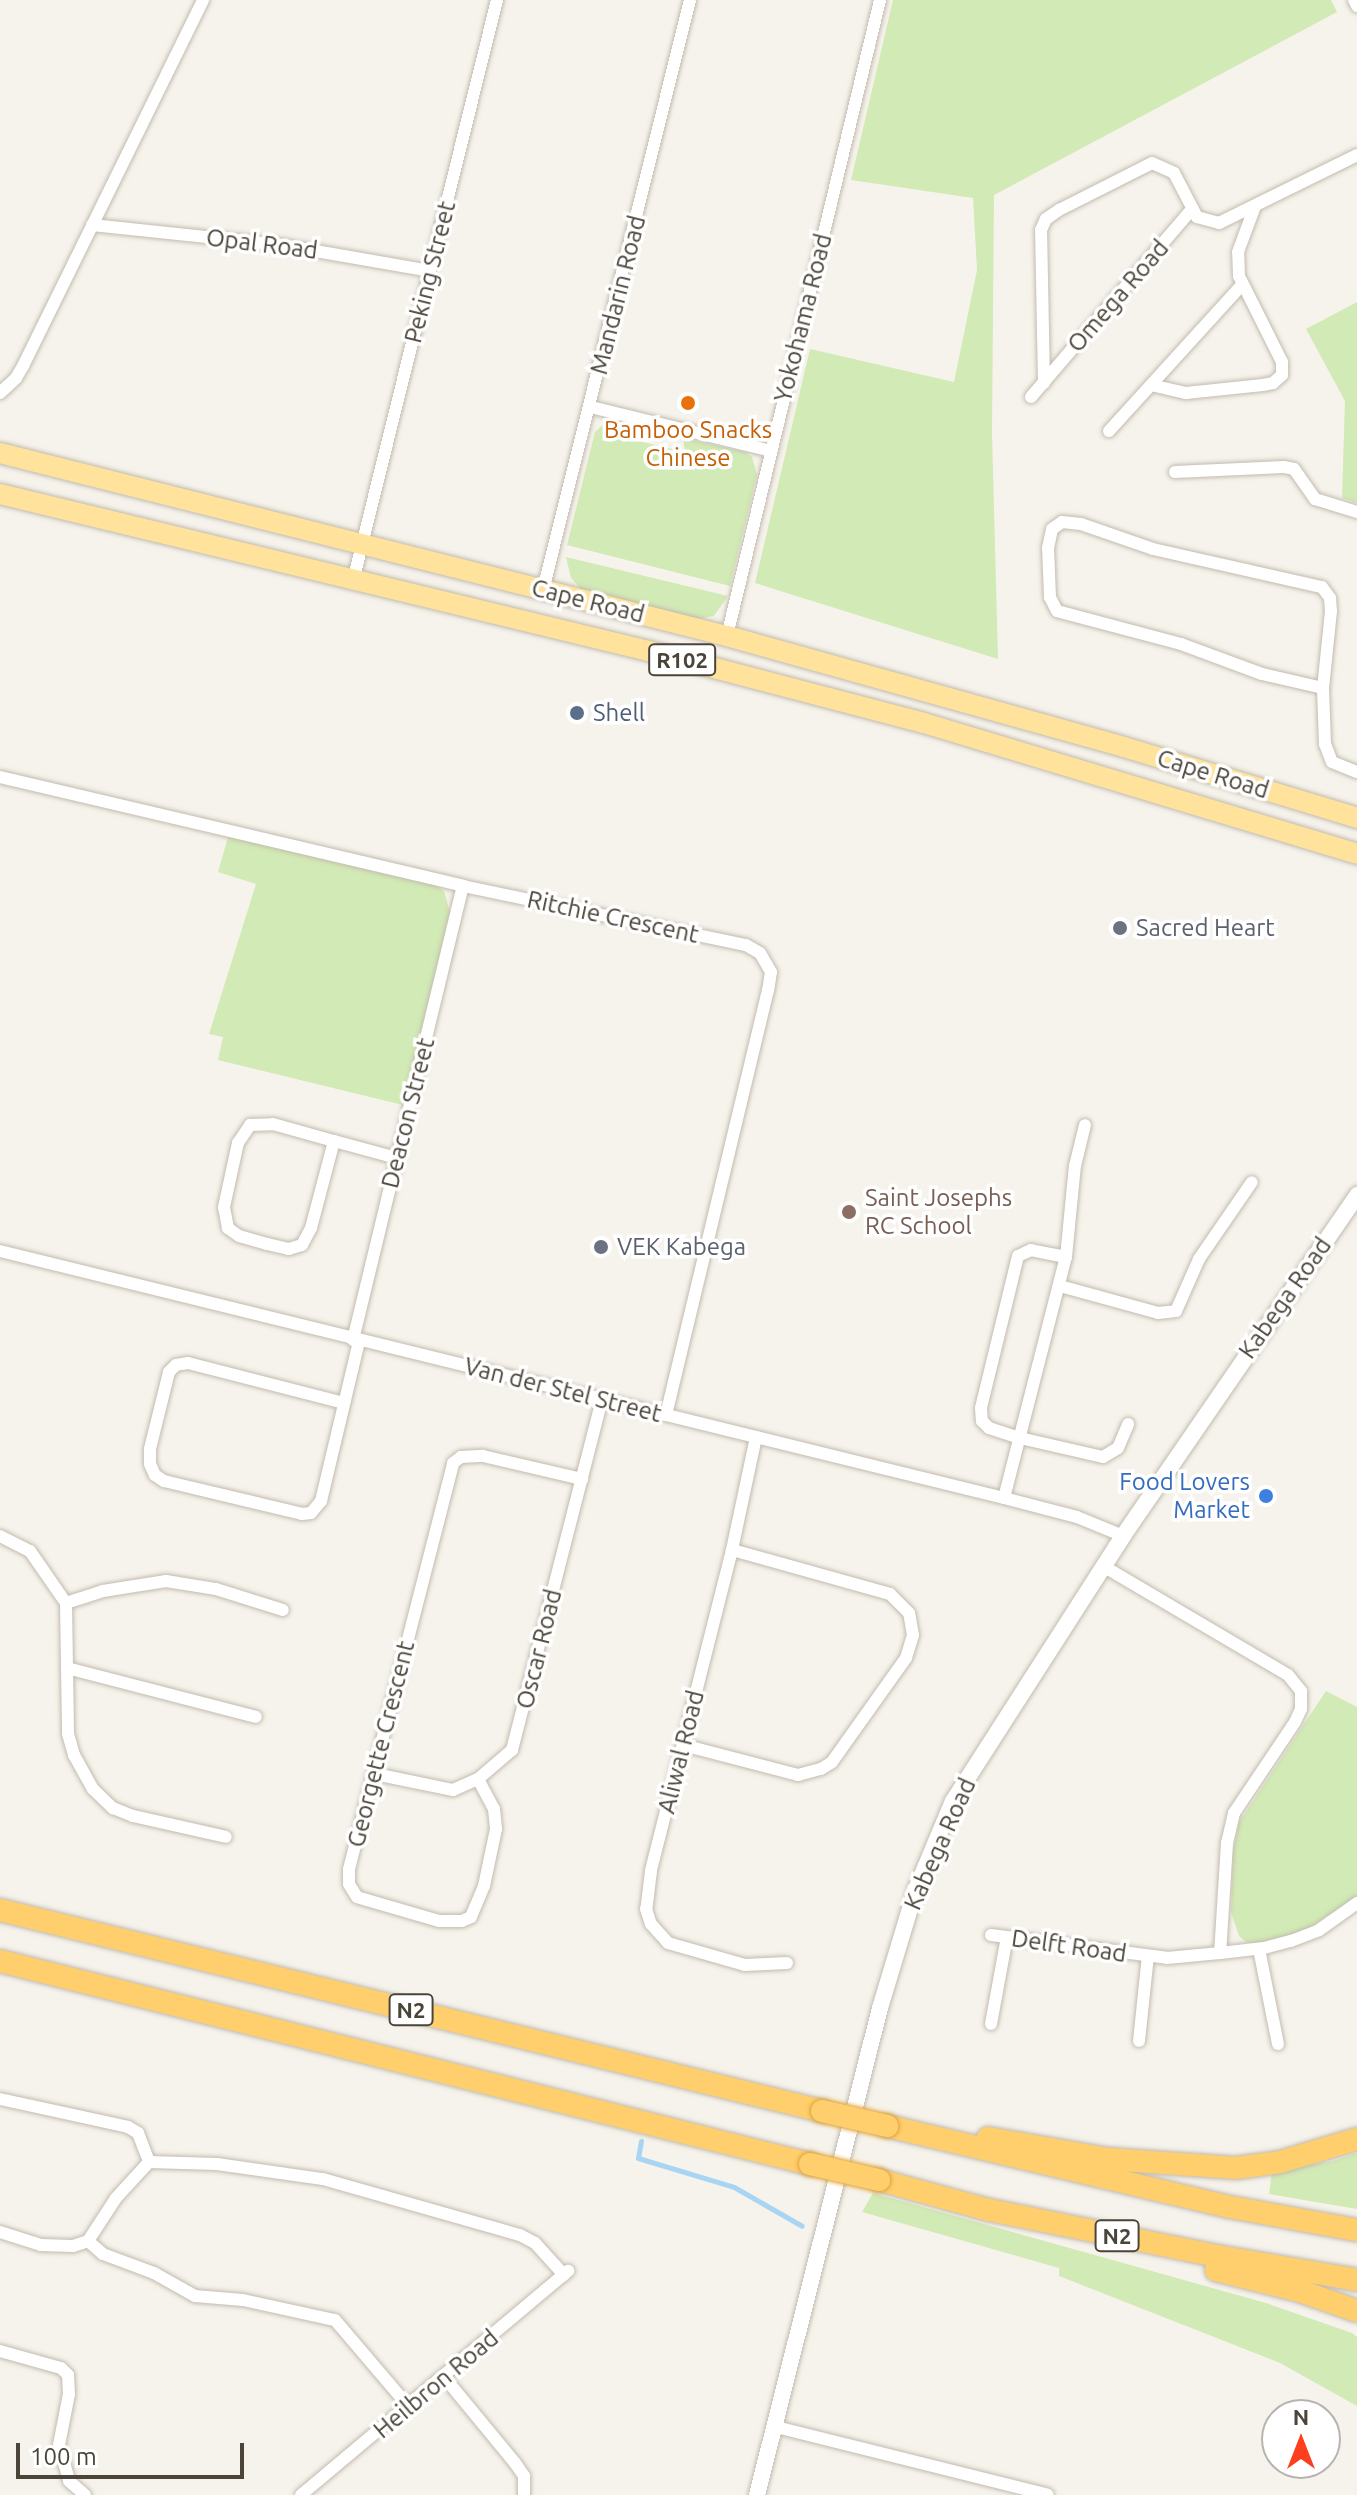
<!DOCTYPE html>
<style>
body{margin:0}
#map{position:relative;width:1357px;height:2495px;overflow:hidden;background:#f6f3ec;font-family:Ubuntu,sans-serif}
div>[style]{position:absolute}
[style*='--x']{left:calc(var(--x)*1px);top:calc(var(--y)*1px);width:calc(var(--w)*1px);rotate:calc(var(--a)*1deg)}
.green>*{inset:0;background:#d2eab5}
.stream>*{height:5px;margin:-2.5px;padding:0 2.5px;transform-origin:2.5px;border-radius:2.5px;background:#a9d4f2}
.roads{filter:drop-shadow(0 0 2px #c2bbae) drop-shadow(0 0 2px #c2bbae)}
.minor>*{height:12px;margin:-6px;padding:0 6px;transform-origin:6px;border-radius:6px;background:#fff}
.tertiary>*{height:16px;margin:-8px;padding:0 8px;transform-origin:8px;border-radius:8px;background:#fff}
.primary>*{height:20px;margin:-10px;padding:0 10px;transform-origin:10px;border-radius:10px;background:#ffe39c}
.motorway>*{height:22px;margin:-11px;padding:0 11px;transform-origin:11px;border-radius:11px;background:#ffcf6e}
.bridges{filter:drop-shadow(0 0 2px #e0a43c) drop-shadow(0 0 2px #e0a43c)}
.motorway-bridge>*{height:22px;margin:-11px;padding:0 11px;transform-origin:11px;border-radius:11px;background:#ffcf6e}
.dots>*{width:22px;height:22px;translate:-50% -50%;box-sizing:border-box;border:4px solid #fff;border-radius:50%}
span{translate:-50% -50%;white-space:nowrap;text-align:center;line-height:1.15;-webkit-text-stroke:7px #fff;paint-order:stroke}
.shield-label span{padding:2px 6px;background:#fff;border:2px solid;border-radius:6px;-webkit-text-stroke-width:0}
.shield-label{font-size:22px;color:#4b4439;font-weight:700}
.street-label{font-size:24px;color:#4b4439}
.food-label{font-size:24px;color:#c56008}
.service-label{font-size:24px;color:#4e5e75}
.left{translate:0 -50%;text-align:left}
.worship-label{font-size:24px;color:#5b616d}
.education-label{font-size:24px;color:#785e54}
.shop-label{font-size:24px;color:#366cbe}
.right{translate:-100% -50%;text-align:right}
.north{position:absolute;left:1261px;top:2399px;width:80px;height:80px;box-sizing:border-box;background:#fff;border:2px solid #b7b4b0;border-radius:50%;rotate:0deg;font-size:22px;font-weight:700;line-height:32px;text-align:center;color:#4b4439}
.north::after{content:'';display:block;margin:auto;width:28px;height:36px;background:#fc3f1d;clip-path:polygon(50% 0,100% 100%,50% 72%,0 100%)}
.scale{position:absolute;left:16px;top:2443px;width:228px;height:36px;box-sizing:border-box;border:4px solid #4b4439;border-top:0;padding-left:10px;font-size:24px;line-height:28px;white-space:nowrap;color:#4b4439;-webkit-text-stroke:6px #fff;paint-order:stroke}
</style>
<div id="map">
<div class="green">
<div style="clip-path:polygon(893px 0,1331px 0,1337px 12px,994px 195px,992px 433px,998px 659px,755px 583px,810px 349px,954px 382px,977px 270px,973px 198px,851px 180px)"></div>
<div style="clip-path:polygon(1357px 302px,1357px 503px,1342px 498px,1345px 401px,1306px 329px)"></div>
<div style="clip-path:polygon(608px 420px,621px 422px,626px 438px,685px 452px,683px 438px,745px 452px,752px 457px,757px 475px,730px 586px,567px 545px,595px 432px)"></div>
<div style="clip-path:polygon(566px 557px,728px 596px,714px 616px,697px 619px,581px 589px,571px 578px)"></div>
<div style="clip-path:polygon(228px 837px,436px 885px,444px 891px,450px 912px,403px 1105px,218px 1060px,223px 1037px,209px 1034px,256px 884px,218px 872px)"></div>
<div style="clip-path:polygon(1326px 1691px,1357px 1707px,1357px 1897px,1304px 1931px,1255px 1944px,1246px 1942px,1239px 1936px,1231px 1912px,1233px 1852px,1239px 1822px)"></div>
<div style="clip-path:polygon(1357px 2153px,1357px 2209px,1269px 2194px,1272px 2171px,1333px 2161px)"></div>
<div style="clip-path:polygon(873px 2193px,1266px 2303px,1352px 2333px,1357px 2337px,1357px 2406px,1280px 2363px,1059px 2276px,1059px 2268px,862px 2212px)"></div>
</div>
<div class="stream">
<div style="--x:641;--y:2141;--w:17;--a:100"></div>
<div style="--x:638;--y:2158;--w:100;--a:16.8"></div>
<div style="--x:734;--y:2187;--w:78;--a:29.8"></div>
</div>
<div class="roads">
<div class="minor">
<div style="--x:1354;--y:0;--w:7;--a:63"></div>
<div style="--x:92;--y:225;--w:190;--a:6"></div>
<div style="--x:281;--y:245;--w:151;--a:9.9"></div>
<div style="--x:1044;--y:383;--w:153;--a:-91.1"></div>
<div style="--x:1041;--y:230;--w:12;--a:-66"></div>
<div style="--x:1046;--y:219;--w:16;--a:-35"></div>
<div style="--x:1059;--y:210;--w:104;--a:-26.8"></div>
<div style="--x:1152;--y:163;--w:24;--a:24"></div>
<div style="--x:1174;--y:173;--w:50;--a:62.4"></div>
<div style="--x:1197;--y:217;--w:23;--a:15"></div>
<div style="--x:1219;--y:223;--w:154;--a:-26.2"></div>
<div style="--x:1151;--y:385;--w:36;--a:13"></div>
<div style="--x:1186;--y:393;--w:77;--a:-5.9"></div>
<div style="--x:1263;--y:385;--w:10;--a:-11"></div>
<div style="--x:1273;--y:383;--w:12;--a:-42"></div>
<div style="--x:1282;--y:375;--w:13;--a:-90"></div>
<div style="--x:1282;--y:362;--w:96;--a:-116.6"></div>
<div style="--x:1239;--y:276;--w:24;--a:-92"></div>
<div style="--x:1238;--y:252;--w:49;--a:-69.7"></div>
<div style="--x:0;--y:393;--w:22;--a:-43"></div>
<div style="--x:16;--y:378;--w:16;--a:-60"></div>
<div style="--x:24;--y:364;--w:406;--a:-63.8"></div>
<div style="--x:1031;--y:397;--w:246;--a:-49.4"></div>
<div style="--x:591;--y:407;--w:185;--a:13.7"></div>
<div style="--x:1109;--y:431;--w:197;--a:-47.7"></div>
<div style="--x:1175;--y:472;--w:109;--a:-2.6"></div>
<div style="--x:1284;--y:467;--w:10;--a:11"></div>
<div style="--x:1294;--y:469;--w:37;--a:55"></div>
<div style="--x:1315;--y:499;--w:44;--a:17.2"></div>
<div style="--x:353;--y:581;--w:599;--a:-76.08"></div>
<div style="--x:543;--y:590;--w:608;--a:-76.01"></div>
<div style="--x:727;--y:636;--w:654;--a:-76.47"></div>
<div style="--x:1323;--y:688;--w:63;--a:-167.1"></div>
<div style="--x:1262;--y:674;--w:86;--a:-159.7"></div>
<div style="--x:1181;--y:644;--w:128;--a:-165.1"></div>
<div style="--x:1057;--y:611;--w:16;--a:-117"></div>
<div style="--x:1050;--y:597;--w:49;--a:-92.3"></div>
<div style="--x:1048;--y:548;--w:19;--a:-78"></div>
<div style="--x:1052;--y:529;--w:12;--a:-35"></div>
<div style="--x:1062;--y:522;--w:19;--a:6"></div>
<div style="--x:1081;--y:524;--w:76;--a:19.1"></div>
<div style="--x:1153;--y:549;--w:173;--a:12.7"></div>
<div style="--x:1322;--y:587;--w:14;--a:54"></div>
<div style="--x:1330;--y:598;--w:13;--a:86"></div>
<div style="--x:1331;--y:611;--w:77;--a:95.9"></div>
<div style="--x:1323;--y:688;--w:56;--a:88"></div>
<div style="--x:1325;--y:744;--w:19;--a:69"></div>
<div style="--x:1332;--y:762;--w:27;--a:22"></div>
<div style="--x:0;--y:777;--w:476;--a:13.2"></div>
<div style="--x:463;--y:886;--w:289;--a:11.8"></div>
<div style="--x:746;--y:945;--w:16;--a:30"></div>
<div style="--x:760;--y:953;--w:22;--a:60"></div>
<div style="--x:771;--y:972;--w:18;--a:99"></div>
<div style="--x:768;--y:990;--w:437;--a:103.5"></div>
<div style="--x:334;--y:1141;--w:90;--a:104.8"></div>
<div style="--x:311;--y:1228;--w:19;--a:118"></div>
<div style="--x:302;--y:1245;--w:14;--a:163"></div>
<div style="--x:289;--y:1249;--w:23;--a:-167"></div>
<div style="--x:267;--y:1244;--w:29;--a:-164"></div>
<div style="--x:239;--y:1236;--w:14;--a:-144"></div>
<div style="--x:228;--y:1228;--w:21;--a:-101"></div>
<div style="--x:224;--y:1207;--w:66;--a:-77.7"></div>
<div style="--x:238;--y:1143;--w:22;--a:-56"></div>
<div style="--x:250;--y:1125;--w:23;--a:-2"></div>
<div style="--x:273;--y:1124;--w:63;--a:15.6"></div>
<div style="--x:334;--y:1141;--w:65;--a:15.1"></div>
<div style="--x:0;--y:1251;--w:1034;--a:13.82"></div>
<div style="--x:1004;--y:1498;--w:75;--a:14.6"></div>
<div style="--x:1077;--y:1517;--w:50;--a:22.4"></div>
<div style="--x:1066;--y:1257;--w:36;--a:-169"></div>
<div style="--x:1031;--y:1250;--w:14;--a:155"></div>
<div style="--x:1018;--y:1256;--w:156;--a:103.7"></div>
<div style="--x:981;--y:1408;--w:13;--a:86"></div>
<div style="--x:982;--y:1421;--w:10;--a:45"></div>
<div style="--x:989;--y:1428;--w:33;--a:18"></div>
<div style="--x:1020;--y:1438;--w:85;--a:12.9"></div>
<div style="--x:1103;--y:1457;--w:17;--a:-31"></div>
<div style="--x:1118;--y:1448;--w:26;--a:-67"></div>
<div style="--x:1060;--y:1286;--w:102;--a:15.4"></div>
<div style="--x:1158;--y:1313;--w:18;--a:-6"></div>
<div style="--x:1176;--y:1311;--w:57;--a:-66.1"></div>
<div style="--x:1199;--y:1259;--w:93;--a:-55.5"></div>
<div style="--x:353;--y:1340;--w:467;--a:-76.4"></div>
<div style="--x:344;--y:1403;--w:161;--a:-165.6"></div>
<div style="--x:188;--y:1363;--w:12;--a:171"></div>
<div style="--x:176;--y:1365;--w:10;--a:135"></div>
<div style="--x:169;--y:1372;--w:79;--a:103.9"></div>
<div style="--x:150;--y:1449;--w:15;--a:90"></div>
<div style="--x:150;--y:1464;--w:12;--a:66"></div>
<div style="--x:155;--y:1475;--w:11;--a:34"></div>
<div style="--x:164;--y:1481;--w:142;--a:13.4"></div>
<div style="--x:302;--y:1514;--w:9;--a:-6"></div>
<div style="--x:311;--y:1513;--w:16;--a:-50"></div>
<div style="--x:321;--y:1501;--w:164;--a:-76.6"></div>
<div style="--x:756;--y:1437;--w:116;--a:102"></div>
<div style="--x:732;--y:1550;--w:331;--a:104.2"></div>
<div style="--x:651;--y:1871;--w:38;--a:97"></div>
<div style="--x:646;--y:1909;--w:16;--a:72"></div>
<div style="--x:651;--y:1924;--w:25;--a:48"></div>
<div style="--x:668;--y:1943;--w:80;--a:15.9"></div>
<div style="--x:745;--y:1965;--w:42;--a:-2.7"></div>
<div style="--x:1004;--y:1498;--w:249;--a:-75.6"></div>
<div style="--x:1066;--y:1257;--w:91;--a:-84.4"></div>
<div style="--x:1075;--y:1166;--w:42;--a:-76.3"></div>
<div style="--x:0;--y:1536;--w:34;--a:27"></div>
<div style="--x:30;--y:1551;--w:63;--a:55.3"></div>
<div style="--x:66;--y:1603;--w:131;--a:89.1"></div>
<div style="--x:68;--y:1734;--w:22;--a:74"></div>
<div style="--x:74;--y:1755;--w:39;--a:61"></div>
<div style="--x:93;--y:1789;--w:28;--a:44"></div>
<div style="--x:113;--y:1808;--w:22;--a:22"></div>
<div style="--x:133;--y:1816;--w:95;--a:12.7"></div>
<div style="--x:1103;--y:1566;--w:215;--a:30.5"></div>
<div style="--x:1288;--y:1675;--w:21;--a:51"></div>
<div style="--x:1301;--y:1691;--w:18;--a:90"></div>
<div style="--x:1301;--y:1709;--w:14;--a:115"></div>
<div style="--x:1295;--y:1722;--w:110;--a:123.8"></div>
<div style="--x:1234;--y:1813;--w:31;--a:103"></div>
<div style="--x:1227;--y:1843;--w:110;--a:93.6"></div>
<div style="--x:66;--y:1603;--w:39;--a:-18"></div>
<div style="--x:103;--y:1591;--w:64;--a:-9"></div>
<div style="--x:166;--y:1581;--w:51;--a:9.1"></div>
<div style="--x:216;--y:1589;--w:70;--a:17.4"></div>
<div style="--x:67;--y:1668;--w:195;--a:14.5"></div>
<div style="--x:683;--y:1745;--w:119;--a:14.6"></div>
<div style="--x:798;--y:1775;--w:24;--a:-15"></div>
<div style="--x:821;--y:1769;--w:13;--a:-32"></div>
<div style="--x:832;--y:1762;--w:128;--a:-54.6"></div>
<div style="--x:906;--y:1658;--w:24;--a:-73"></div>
<div style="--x:913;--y:1635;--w:22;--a:-100"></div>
<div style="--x:909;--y:1613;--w:27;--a:-135"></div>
<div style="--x:890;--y:1594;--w:164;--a:-164.4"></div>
<div style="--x:375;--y:1774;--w:80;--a:11.6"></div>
<div style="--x:453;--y:1790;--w:27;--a:-24"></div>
<div style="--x:478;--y:1779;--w:45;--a:-40.5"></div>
<div style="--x:512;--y:1750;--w:361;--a:-75.6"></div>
<div style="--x:478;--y:1779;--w:34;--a:62"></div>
<div style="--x:494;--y:1809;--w:20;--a:84"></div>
<div style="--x:496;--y:1829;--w:58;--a:101.9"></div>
<div style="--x:484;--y:1886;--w:34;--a:113"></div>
<div style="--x:471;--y:1917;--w:10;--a:156"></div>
<div style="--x:462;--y:1921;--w:23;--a:180"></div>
<div style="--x:439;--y:1921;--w:85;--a:-163.7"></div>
<div style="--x:357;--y:1897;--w:15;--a:-122"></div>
<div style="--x:349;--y:1884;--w:15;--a:-90"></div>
<div style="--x:349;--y:1869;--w:419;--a:-75.6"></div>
<div style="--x:453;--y:1463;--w:10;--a:-37"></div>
<div style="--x:461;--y:1457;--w:22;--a:-3"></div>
<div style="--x:483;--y:1456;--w:102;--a:13.1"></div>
<div style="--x:991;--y:1935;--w:177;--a:7.4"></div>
<div style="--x:1167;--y:1958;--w:53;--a:-5.4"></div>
<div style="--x:1220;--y:1953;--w:44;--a:-6.5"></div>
<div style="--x:1264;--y:1948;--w:28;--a:-15"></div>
<div style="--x:1291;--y:1941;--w:30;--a:-21"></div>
<div style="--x:1319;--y:1930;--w:47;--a:-35.4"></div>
<div style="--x:1259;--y:1949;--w:97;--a:78.7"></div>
<div style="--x:991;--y:2024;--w:88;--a:-79.6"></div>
<div style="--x:1139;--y:2041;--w:85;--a:-84"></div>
<div style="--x:0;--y:2099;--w:131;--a:12.3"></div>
<div style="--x:128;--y:2127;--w:12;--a:31"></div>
<div style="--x:138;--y:2133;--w:31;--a:69"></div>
<div style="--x:0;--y:2232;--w:43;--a:17.6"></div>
<div style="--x:41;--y:2245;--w:32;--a:2"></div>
<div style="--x:73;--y:2246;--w:16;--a:-18"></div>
<div style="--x:88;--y:2241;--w:51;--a:-56.9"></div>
<div style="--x:116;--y:2198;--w:49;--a:-47.5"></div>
<div style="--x:149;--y:2162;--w:68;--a:1.7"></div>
<div style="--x:217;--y:2164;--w:107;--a:8.1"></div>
<div style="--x:323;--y:2179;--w:205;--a:15.9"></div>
<div style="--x:520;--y:2235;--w:17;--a:28"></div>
<div style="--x:535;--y:2243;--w:43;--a:47.8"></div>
<div style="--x:88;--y:2241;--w:20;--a:41"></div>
<div style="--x:103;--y:2254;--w:54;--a:20.4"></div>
<div style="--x:154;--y:2273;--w:47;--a:29.3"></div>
<div style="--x:195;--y:2296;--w:48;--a:4.8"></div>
<div style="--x:243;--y:2300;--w:94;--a:12.3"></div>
<div style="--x:335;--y:2320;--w:114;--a:49.6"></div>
<div style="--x:0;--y:2351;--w:63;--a:15.6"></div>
<div style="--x:61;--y:2368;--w:10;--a:45"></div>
<div style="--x:68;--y:2375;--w:19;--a:87"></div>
<div style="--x:69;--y:2394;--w:52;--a:101.1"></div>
<div style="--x:59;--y:2445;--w:37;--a:74"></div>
<div style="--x:69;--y:2481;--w:21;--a:41"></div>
<div style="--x:445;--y:2378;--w:110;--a:50.5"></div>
<div style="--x:515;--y:2463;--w:16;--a:55"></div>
<div style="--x:524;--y:2476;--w:19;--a:90"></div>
<div style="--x:776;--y:2427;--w:280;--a:14"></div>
<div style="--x:301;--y:2495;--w:349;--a:-40"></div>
</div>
<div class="tertiary">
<div style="--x:757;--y:2495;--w:502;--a:-75.83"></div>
<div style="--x:880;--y:2008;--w:124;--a:-73.2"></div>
<div style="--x:916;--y:1889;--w:95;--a:-67.2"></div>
<div style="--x:953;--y:1801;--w:315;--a:-57.3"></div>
<div style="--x:1123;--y:1536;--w:414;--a:-55.5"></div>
</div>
<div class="primary">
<div style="--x:0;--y:453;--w:750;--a:14.13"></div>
<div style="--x:727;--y:636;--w:412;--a:15.6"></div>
<div style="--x:1124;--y:747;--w:244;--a:16.9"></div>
<div style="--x:0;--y:494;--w:680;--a:13.61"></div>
<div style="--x:661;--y:654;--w:272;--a:14.7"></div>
<div style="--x:924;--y:723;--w:452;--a:16.8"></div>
</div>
<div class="motorway">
<div style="--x:0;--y:1910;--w:846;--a:13.74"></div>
<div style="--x:0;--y:1961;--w:835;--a:14.07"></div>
<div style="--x:887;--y:2126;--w:352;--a:13.3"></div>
<div style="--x:1230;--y:2207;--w:129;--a:10.3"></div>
<div style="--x:988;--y:2138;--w:122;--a:9.9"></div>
<div style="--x:1108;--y:2159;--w:128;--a:4"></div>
<div style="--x:1236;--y:2168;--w:44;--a:-7.8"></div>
<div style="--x:1280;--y:2162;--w:80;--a:-16.6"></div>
<div style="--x:879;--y:2180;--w:114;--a:15.3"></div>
<div style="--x:989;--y:2210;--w:233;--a:11.4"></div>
<div style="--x:1217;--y:2256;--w:142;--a:9.7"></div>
<div style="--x:1216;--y:2270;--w:87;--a:14"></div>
<div style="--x:1300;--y:2291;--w:60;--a:19.3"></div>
</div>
</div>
<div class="bridges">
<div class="motorway-bridge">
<div style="--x:822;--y:2111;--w:67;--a:13"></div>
<div style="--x:810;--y:2164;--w:71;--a:13.1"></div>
</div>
</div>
<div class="dots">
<div style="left:688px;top:403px;background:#e8710a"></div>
<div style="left:577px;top:713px;background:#5c6f8a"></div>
<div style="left:1120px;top:928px;background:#6b7280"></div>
<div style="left:849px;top:1212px;background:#8d6e63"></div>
<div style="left:601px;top:1247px;background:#6b7280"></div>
<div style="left:1266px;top:1496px;background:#3f7fe0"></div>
</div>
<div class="shield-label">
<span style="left:682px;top:660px">R102</span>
<span style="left:411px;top:2010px">N2</span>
<span style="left:1117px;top:2236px">N2</span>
</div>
<div class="street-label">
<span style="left:262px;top:244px;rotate:7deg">Opal Road</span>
<span style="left:430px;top:272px;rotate:-76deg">Peking Street</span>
<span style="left:618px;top:295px;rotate:-76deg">Mandarin Road</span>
<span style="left:1118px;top:296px;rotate:-49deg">Omega Road</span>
<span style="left:803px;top:318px;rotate:-76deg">Yokohama Road</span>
<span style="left:588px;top:601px;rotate:14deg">Cape Road</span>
<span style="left:1213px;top:774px;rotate:17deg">Cape Road</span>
<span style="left:613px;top:917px;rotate:12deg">Ritchie Crescent</span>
<span style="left:408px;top:1113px;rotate:-76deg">Deacon Street</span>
<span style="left:1285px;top:1298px;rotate:-55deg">Kabega Road</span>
<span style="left:563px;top:1390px;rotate:14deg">Van der Stel Street</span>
<span style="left:539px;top:1649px;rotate:-76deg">Oscar Road</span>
<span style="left:381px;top:1744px;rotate:-76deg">Georgette Crescent</span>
<span style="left:681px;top:1752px;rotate:-76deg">Aliwal Road</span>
<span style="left:940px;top:1844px;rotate:-66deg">Kabega Road</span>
<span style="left:1069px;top:1946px;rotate:8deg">Delft Road</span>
<span style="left:436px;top:2384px;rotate:-40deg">Heilbron Road</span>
</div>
<div class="food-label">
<span style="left:688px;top:444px">Bamboo Snacks<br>Chinese</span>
</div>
<div class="service-label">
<span class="left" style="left:593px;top:713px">Shell</span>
</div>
<div class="worship-label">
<span class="left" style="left:1136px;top:928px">Sacred Heart</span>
<span class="left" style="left:617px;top:1247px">VEK Kabega</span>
</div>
<div class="education-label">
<span class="left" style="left:865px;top:1212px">Saint Josephs<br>RC School</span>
</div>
<div class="shop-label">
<span class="right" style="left:1250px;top:1496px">Food Lovers<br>Market</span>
</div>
<div class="north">N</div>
<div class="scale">100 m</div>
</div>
